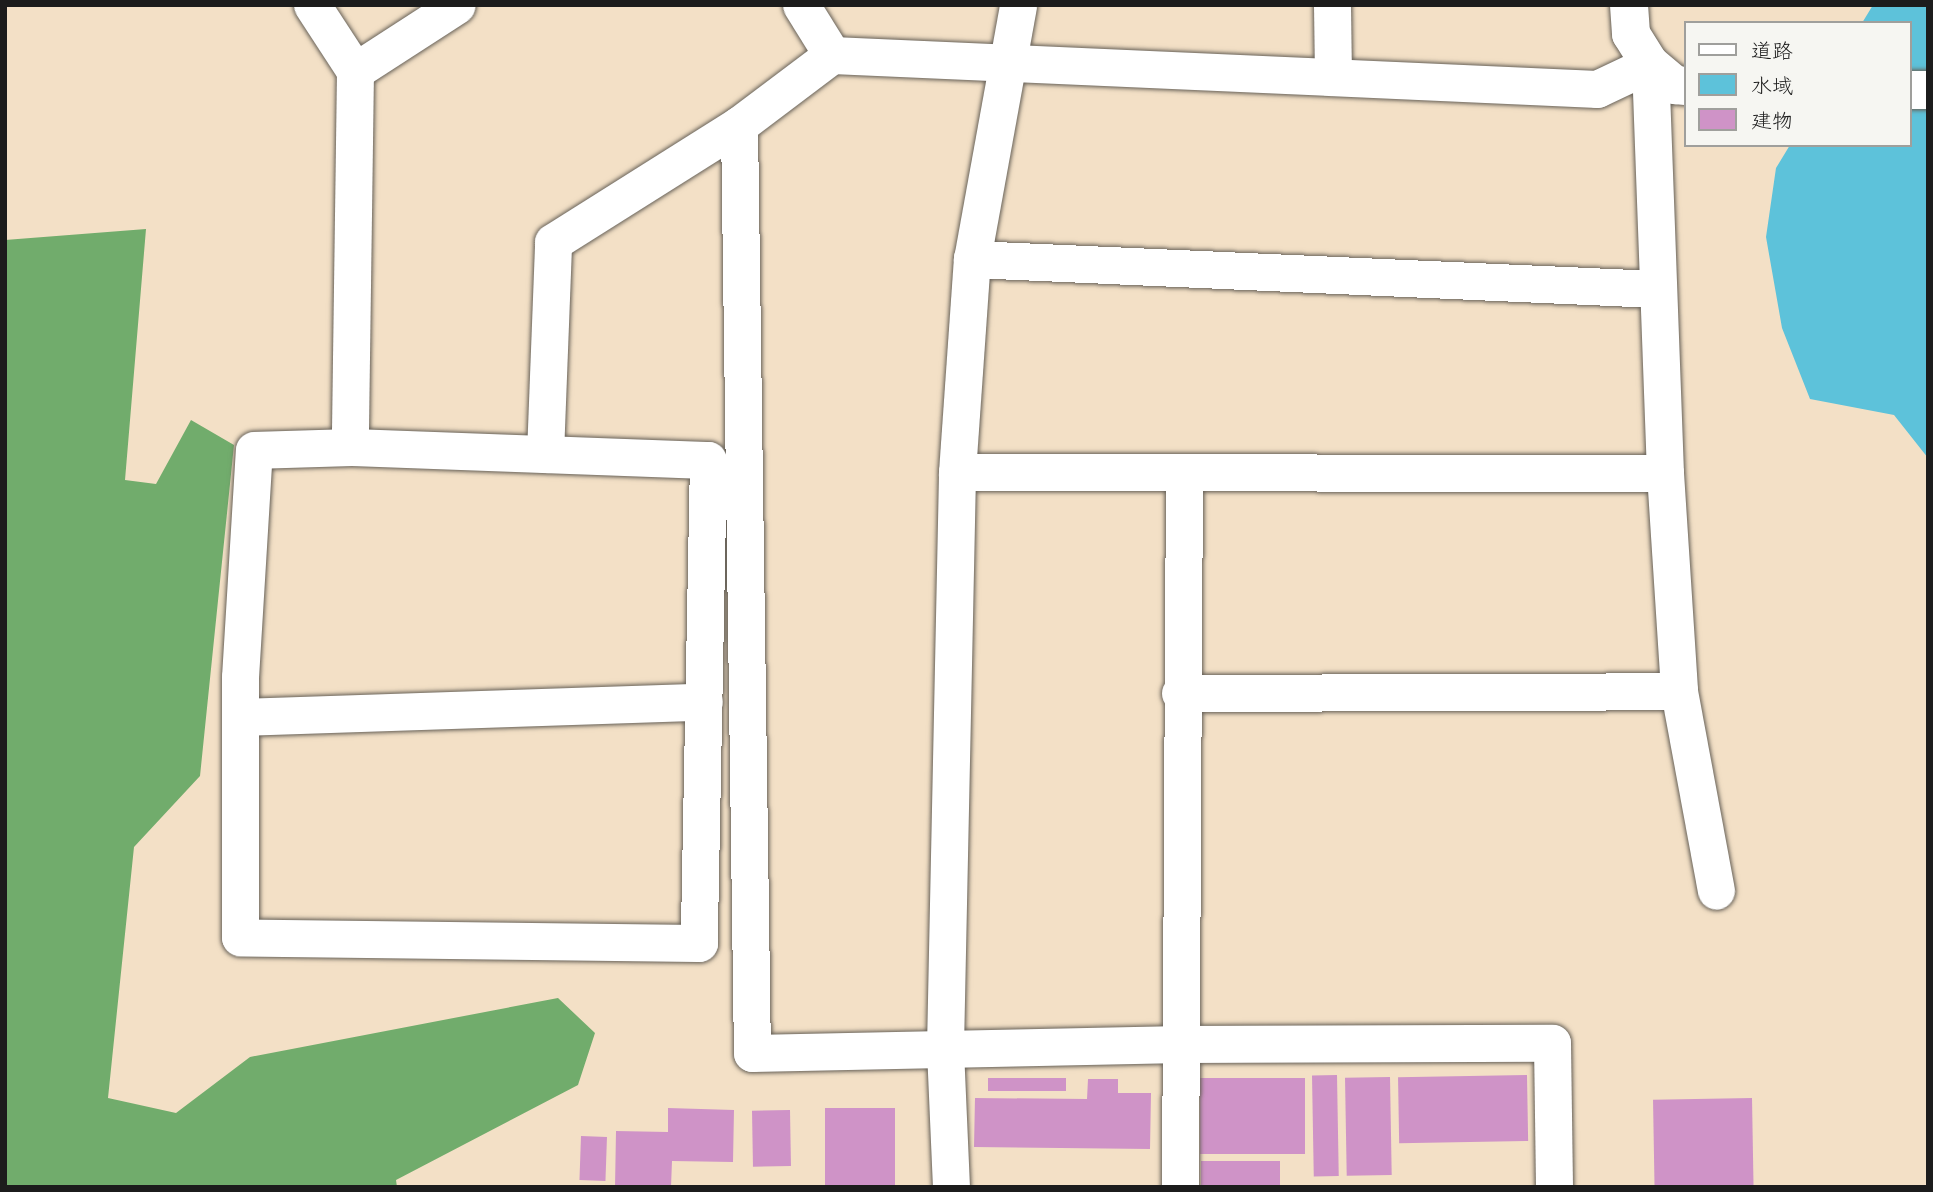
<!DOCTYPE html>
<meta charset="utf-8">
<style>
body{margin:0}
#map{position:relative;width:1933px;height:1192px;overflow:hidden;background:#f3e0c6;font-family:"Patrick Hand","Klee One",sans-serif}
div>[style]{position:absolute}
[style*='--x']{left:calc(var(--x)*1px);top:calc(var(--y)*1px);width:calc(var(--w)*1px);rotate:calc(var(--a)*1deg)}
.forest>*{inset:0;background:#71ac6c}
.water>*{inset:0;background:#5dc2da}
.building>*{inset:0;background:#cf93c7;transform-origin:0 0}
.roads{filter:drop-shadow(0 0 2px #676158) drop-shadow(0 0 2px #676158)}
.minor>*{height:37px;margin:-18.5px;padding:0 18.5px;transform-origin:18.5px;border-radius:18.5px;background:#fff}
.secondary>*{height:38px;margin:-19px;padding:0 19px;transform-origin:19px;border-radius:19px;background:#fff}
span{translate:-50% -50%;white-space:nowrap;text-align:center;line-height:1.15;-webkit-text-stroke:6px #f6f6f2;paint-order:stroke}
.frame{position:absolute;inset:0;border:7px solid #1c1c1c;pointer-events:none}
.legend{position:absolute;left:1684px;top:21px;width:228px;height:126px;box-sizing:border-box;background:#f6f6f2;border:2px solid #9f9f9c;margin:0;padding:9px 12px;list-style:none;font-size:21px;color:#1c1c1c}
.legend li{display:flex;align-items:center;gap:14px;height:35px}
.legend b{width:35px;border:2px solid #9f9f9c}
</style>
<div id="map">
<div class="forest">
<div style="clip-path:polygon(146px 229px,125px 480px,156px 484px,191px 420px,234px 445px,200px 776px,134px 847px,108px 1098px,176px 1113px,250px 1057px,558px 998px,595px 1033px,578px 1085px,396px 1180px,397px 1187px,5px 1187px,5px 240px)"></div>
</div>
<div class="water">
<div style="clip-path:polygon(1873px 5px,1928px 5px,1928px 458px,1894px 415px,1810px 399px,1782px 328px,1766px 237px,1776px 168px,1790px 145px,1910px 145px,1910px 23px,1862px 23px)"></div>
</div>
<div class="building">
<div style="left:1337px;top:1075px;width:101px;height:25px;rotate:89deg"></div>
<div style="left:1527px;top:1075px;width:66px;height:129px;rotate:89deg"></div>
<div style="left:1390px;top:1077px;width:98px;height:45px;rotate:89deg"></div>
<div style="left:988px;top:1078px;width:78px;height:13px"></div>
<div style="left:1305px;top:1078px;width:76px;height:105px;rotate:90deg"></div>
<div style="clip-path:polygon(1088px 1079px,1118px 1079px,1118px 1093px,1151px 1093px,1150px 1149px,974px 1147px,975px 1098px,1087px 1099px)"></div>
<div style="left:1752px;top:1098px;width:89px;height:99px;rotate:89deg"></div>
<div style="clip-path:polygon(668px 1108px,734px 1110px,733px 1162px,672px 1161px,671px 1187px,615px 1187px,616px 1131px,668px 1132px)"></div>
<div style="left:825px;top:1108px;width:70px;height:79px"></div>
<div style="left:790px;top:1110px;width:56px;height:38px;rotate:89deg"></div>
<div style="left:581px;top:1136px;width:26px;height:44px;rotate:2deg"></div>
<div style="left:1280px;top:1161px;width:26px;height:79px;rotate:90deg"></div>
</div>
<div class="roads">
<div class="minor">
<div style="--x:312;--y:5;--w:79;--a:56.9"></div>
<div style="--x:355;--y:71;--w:376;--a:90.8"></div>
<div style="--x:801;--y:5;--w:59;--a:58.2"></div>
<div style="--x:1332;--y:5;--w:72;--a:89.2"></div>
<div style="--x:355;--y:71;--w:121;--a:-32.9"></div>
<div style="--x:739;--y:125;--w:928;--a:89.2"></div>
<div style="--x:752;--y:1053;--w:430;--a:-1.2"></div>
<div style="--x:1182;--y:1044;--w:370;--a:-0.2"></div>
<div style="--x:1552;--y:1043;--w:144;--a:89.2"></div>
<div style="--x:972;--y:259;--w:685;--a:2.51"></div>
<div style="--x:350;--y:447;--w:358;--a:2.1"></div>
<div style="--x:708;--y:460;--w:483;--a:91.1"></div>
<div style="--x:699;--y:943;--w:459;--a:-179.3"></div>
<div style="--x:240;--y:937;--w:260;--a:-90"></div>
<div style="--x:240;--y:677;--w:227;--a:-86.5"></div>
<div style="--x:254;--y:450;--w:96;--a:-1.8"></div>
<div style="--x:545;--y:454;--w:212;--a:-87.8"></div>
<div style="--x:553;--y:242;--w:220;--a:-32.2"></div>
<div style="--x:739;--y:125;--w:116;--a:-37"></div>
<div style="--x:832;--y:55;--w:766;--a:2.54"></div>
<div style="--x:1597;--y:89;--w:59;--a:-25.3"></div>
<div style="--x:1650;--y:64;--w:409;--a:87.9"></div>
<div style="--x:1665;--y:473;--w:218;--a:86.3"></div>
<div style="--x:1679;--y:691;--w:203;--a:79.5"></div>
<div style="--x:957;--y:472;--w:708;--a:0.08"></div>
<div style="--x:1180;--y:693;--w:499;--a:-0.2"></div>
<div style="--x:243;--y:717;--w:461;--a:-1.9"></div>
<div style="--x:951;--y:1187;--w:140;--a:-92.5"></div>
<div style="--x:945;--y:1047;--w:575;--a:-88.8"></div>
<div style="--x:957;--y:472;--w:214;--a:-86"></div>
<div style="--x:972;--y:259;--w:258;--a:-79.7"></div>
<div style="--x:1180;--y:1187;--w:713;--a:-89.68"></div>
</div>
<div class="secondary">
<div style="--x:1629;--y:5;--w:29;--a:86"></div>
<div style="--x:1631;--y:34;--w:36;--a:58"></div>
<div style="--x:1650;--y:64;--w:33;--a:40"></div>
<div style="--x:1675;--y:85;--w:11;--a:5"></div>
<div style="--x:1910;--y:90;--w:18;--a:0"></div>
</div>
</div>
<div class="frame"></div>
<ul class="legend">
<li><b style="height:9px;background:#fff"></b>道路</li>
<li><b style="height:19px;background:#5dc2da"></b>水域</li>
<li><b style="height:19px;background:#cf93c7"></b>建物</li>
</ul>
</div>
